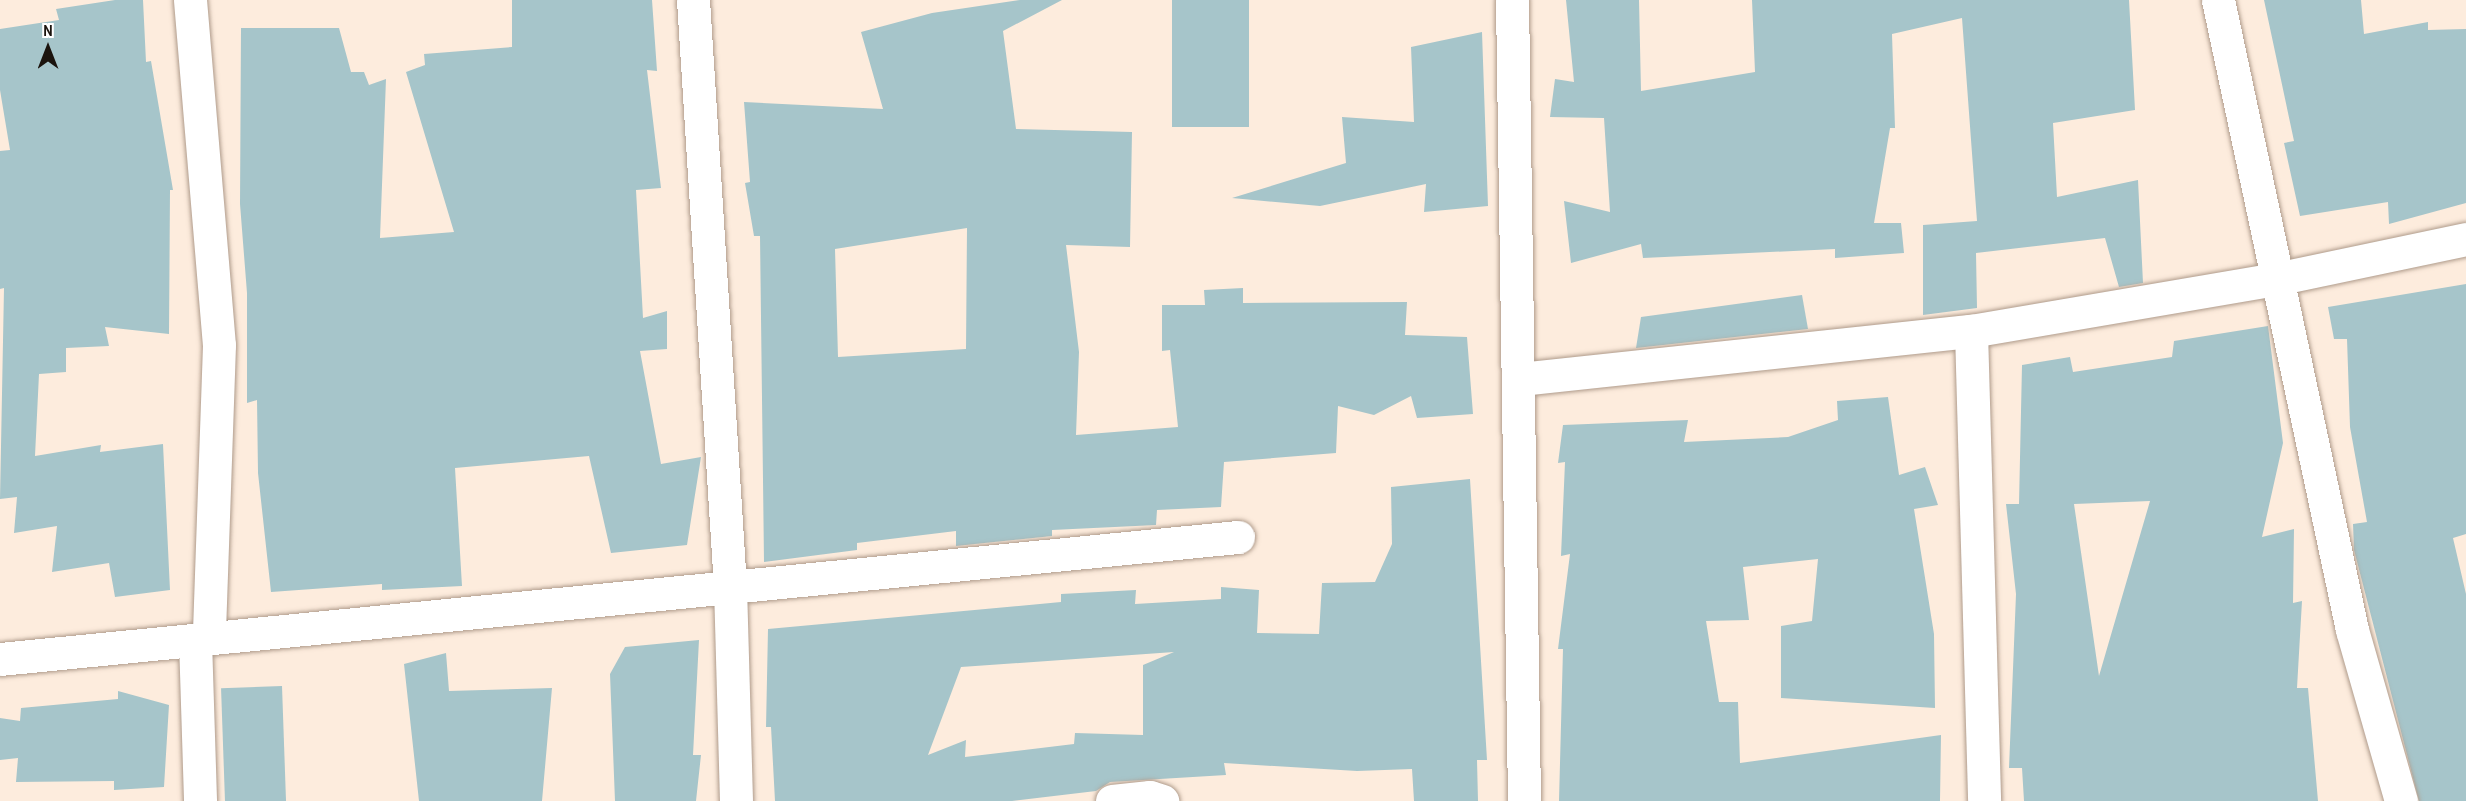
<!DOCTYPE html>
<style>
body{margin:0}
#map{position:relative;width:2466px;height:801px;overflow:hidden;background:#fdecdd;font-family:"Archivo Narrow",sans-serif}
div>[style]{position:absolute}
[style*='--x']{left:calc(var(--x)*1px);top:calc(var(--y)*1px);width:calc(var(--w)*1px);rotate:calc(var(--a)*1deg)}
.building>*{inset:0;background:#a6c5ca;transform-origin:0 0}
.roads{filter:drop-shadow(0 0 2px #af9b8b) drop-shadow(0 0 2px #af9b8b)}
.street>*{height:33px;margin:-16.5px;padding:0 16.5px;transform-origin:16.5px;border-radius:16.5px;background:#fff}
span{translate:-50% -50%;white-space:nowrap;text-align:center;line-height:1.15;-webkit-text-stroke:6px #fff;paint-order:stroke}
.north{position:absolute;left:18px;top:18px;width:60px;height:60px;-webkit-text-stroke:4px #fff;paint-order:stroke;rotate:0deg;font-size:16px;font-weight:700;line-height:24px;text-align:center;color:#1b140e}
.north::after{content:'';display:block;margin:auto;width:21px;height:27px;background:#1b140e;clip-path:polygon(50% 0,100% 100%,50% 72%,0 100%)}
</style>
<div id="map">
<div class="building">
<div style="clip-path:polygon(115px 0,143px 0,146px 62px,151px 61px,173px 190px,170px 190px,169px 334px,105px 327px,109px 346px,66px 348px,66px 372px,39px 374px,35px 456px,101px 445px,100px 452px,163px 444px,170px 590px,115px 597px,109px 563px,52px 572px,57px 526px,14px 533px,17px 497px,0 499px,4px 288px,0 289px,0 151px,10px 150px,0 90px,0 29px,59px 20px,56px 9px)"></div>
<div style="clip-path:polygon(512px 0,652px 0,657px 71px,647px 70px,661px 188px,636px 190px,643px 318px,667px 311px,667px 349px,640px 351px,661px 464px,701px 457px,687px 545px,611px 553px,589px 456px,455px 468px,462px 586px,382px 590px,382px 584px,271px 592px,258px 473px,257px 400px,247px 403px,247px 293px,240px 204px,241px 28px,339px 28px,351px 72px,364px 72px,369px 85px,386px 79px,380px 238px,454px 232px,406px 72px,425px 65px,424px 54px,512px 47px)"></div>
<div style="clip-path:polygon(evenodd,1020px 0,1062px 0,1003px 31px,1016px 129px,1132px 132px,1130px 247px,1066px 245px,1079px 352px,1076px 435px,1178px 427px,1170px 350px,1162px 351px,1162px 305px,1205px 305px,1204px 290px,1243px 288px,1243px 303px,1407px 302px,1405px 335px,1467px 337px,1473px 414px,1417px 418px,1411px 396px,1374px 415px,1338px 406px,1336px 453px,1224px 462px,1221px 507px,1157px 510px,1156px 525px,1052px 530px,1052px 536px,956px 546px,956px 531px,857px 543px,857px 550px,764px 562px,760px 236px,754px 236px,745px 183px,750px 182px,744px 102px,883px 109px,861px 32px,932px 13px,1020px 0,967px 228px,966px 349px,838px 357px,835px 249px,967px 228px)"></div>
<div style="left:1172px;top:0;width:77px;height:127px"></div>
<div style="clip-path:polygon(1566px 0,1639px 0,1641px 91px,1755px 72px,1752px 0,2129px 0,2135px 110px,2053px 123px,2057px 197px,2138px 180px,2143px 283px,2119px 287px,2105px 238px,1976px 253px,1977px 308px,1923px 315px,1923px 225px,1977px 221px,1962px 18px,1892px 34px,1895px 128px,1890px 128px,1874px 223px,1901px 223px,1904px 253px,1835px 258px,1835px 249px,1643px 258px,1641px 244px,1571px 263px,1564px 201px,1610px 212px,1604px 118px,1550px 117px,1555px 79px,1574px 82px)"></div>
<div style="clip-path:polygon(2264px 0,2361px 0,2364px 34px,2428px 22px,2428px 30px,2466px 29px,2466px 203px,2389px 224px,2388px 202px,2300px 216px,2284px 143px,2294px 141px)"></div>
<div style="clip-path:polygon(1482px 32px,1488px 206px,1424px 212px,1426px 184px,1320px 206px,1232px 198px,1346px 163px,1342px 117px,1414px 122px,1411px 47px)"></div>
<div style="clip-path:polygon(2466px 284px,2466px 534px,2453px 538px,2466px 594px,2466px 801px,2419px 801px,2354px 550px,2353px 524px,2367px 522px,2350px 427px,2347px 339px,2334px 339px,2328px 307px)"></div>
<div style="clip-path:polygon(1802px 295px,1808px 329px,1636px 348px,1641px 317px)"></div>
<div style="clip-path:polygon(evenodd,2268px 326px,2283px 443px,2262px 537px,2294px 529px,2293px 603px,2302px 601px,2297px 688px,2308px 688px,2318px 801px,2024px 801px,2022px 768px,2009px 768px,2016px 594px,2006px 504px,2019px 504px,2022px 365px,2070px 357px,2073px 372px,2172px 357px,2174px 341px,2268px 326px,2150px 501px,2099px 676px,2074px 504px,2150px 501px)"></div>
<div style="clip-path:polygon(1888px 397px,1899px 475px,1925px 467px,1938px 505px,1914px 509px,1934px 634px,1935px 708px,1781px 698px,1781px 626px,1812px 621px,1818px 559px,1743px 567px,1749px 620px,1706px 621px,1719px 702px,1738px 702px,1740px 763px,1941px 735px,1940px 801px,1559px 801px,1563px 649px,1558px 649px,1570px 554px,1561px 556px,1565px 462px,1558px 463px,1563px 425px,1688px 420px,1684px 442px,1788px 437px,1838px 420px,1837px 401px)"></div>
<div style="clip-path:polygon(evenodd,1470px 479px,1487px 760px,1477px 760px,1478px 801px,1414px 801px,1412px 769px,1357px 771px,1224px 763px,1226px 775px,1110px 782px,1096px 791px,1012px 801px,775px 801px,771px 727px,766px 727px,768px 629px,1061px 602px,1061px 594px,1136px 590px,1135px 604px,1221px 599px,1221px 587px,1259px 590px,1257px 633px,1319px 634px,1322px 583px,1375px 582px,1392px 544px,1391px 487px,1470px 479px,1174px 652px,1143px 665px,1143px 735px,1075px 733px,1074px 744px,965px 757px,966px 740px,928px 755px,961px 667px,1174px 652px)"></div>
<div style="clip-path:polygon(699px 640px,693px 755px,701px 755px,696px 801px,615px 801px,610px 674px,625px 647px)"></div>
<div style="clip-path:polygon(446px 653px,449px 691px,552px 688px,542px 801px,419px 801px,404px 664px)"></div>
<div style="left:282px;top:686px;width:115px;height:61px;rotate:88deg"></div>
<div style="clip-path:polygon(118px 691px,169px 705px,164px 787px,114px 790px,114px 781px,16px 782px,18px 758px,0 760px,0 718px,20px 721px,21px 708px,118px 699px)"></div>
</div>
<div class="roads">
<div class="street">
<div style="--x:190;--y:0;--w:346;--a:85.2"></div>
<div style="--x:219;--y:345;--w:293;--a:92"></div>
<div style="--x:693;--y:0;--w:587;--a:86.39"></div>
<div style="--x:730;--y:586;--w:215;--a:88.4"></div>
<div style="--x:1512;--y:0;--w:801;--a:89.14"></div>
<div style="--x:2218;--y:0;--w:644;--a:77.99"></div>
<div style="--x:2352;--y:630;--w:178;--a:74"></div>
<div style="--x:1971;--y:331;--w:470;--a:88.4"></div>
<div style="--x:1520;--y:379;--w:454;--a:-6.1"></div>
<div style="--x:1971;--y:331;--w:309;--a:-9.7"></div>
<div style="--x:2276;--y:279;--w:194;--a:-11.9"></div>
<div style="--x:195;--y:640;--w:161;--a:88.2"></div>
<div style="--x:0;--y:659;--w:1244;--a:-5.63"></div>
<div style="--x:1112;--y:801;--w:38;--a:-6"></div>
<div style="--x:1150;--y:797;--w:13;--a:18"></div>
</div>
</div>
<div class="north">N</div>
</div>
